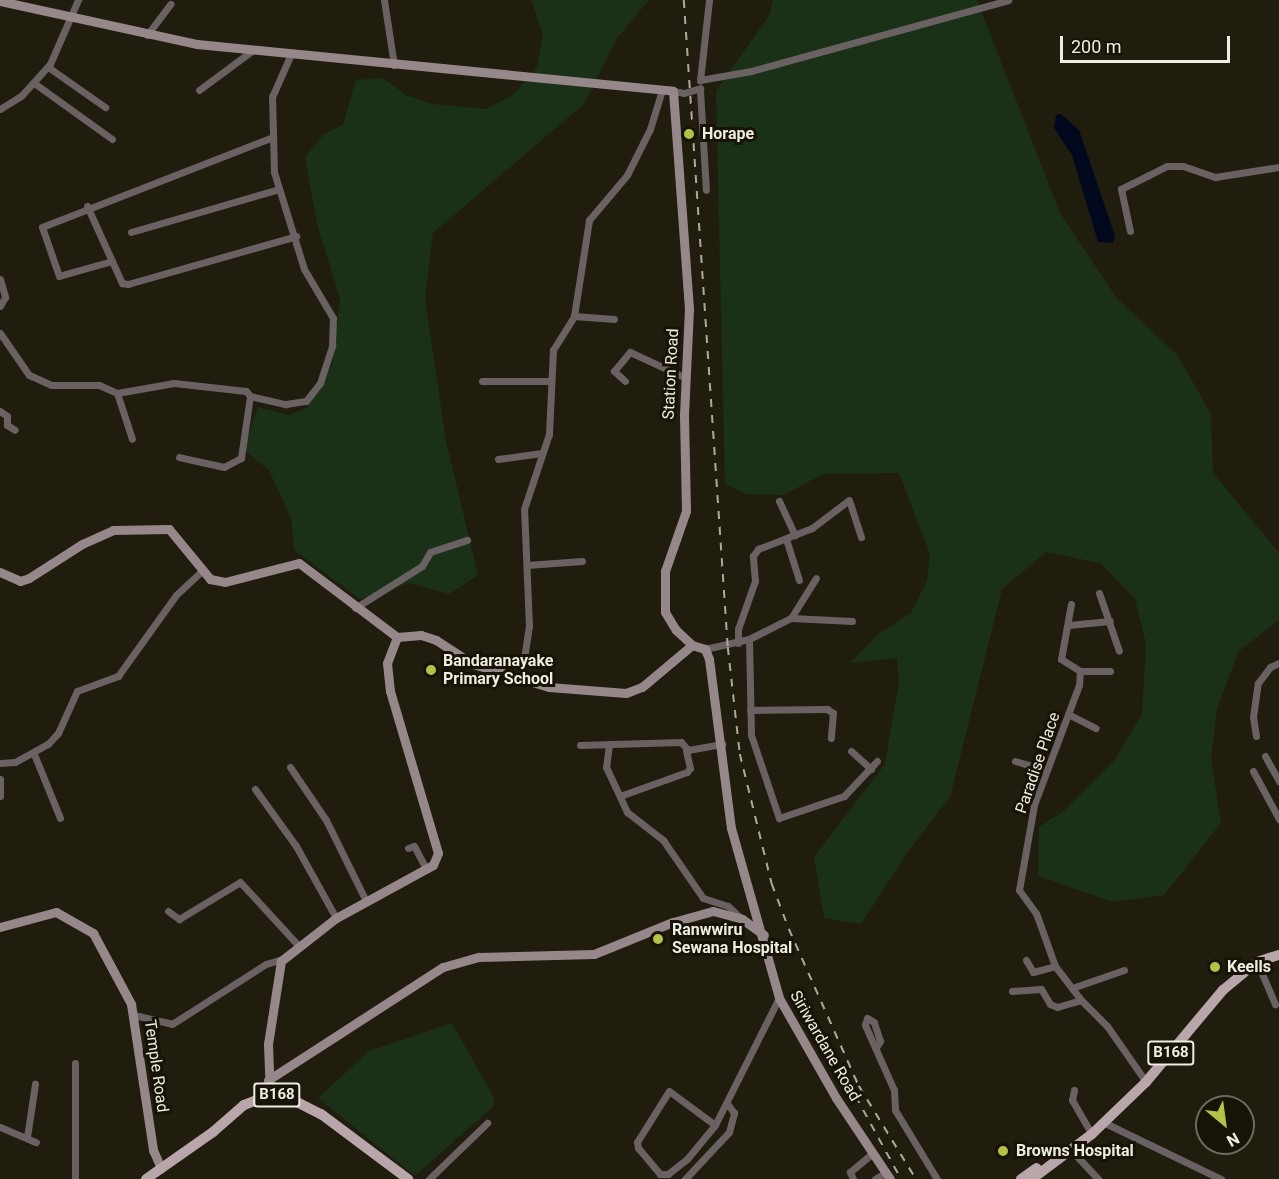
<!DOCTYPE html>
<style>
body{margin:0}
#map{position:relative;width:1279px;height:1179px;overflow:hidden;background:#201c0e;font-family:Roboto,sans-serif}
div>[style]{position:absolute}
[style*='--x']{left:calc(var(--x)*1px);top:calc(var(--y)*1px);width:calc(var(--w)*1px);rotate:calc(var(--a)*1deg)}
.green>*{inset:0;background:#1a3118}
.water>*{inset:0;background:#00081d}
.street>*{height:7px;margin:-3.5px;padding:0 3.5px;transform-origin:3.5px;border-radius:3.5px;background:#6a6162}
.secondary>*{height:9px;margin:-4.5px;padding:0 4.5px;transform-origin:4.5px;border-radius:4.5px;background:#96888a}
.primary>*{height:10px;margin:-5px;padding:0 5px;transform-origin:5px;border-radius:5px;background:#b9a6aa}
.rail>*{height:1.5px;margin-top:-0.75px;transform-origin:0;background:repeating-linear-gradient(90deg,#aca99e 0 8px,transparent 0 16px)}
.dots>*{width:16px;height:16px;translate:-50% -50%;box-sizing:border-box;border:3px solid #171306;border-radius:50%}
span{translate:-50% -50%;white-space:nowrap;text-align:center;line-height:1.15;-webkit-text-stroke:6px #171306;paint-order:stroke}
.shield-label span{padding:2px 4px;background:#171306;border:2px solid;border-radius:4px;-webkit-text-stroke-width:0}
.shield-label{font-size:15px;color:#efece3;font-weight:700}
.poi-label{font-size:16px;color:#efece3;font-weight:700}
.left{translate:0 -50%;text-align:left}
.street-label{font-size:16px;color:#efece3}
.north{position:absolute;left:1195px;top:1095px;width:60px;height:60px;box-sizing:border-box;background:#171306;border:2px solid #6d6a5e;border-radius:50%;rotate:151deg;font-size:16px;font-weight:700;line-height:24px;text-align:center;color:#efece3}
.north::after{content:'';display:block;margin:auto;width:21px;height:27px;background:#b6c148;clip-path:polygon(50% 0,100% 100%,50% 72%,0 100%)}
.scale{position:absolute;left:1060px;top:36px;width:170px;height:27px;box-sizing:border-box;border:3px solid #efece3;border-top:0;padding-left:8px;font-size:18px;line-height:21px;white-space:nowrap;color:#efece3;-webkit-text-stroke:4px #171306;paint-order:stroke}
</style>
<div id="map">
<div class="green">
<div style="clip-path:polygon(531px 0,649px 0,617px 38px,584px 104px,433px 233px,425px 299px,446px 441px,478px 575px,449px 594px,409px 583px,360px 599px,294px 550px,291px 518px,269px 470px,243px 449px,258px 407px,288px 415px,307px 408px,332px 365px,340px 299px,317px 224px,305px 157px,323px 135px,343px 124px,356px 80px,383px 78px,406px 95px,432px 104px,486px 109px,514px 94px,537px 67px,543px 34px)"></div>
<div style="clip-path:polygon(773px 0,977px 0,1060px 213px,1116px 297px,1178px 356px,1211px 414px,1213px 473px,1279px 553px,1279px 620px,1239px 651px,1217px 708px,1211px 759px,1221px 823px,1164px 895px,1113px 902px,1038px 876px,1039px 827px,1065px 810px,1114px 761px,1142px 714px,1146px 644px,1135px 599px,1100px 563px,1046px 552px,1002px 589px,950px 797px,907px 853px,861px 924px,824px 918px,814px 857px,885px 764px,899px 681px,897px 658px,850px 663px,878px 634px,911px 613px,927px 581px,930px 554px,899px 473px,823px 474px,784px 495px,746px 494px,725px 484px,716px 91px,769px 16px)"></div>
<div style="clip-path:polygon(452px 1023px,494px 1098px,493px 1107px,415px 1176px,318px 1098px,369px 1051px)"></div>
</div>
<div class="water">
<div style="clip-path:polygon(1061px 114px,1079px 130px,1115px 236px,1113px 243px,1098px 242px,1072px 155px,1054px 128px,1056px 115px)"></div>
</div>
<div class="street">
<div style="--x:384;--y:0;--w:66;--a:81.3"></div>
<div style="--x:709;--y:0;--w:81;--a:96.4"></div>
<div style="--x:700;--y:80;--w:52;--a:-10"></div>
<div style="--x:751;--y:71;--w:267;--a:-15.4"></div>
<div style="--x:147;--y:35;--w:39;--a:-53"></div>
<div style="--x:48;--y:67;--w:70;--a:35.1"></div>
<div style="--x:34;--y:83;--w:96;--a:35.7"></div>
<div style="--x:199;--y:90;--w:67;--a:-36.5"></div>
<div style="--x:700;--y:90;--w:100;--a:86.6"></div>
<div style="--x:673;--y:91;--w:11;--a:10"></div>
<div style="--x:684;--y:93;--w:17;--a:-17"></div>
<div style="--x:0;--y:109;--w:25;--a:-32"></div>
<div style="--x:21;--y:96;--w:43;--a:-47.8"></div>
<div style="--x:50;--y:64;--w:70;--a:-66.4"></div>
<div style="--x:87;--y:206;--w:85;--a:65.6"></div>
<div style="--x:122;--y:283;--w:6;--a:9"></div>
<div style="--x:128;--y:284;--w:175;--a:-15.9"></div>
<div style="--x:1130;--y:231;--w:43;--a:-102.1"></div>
<div style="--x:1121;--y:189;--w:51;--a:-26.6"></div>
<div style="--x:1167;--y:166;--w:16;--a:0"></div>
<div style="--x:1183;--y:166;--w:34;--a:19"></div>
<div style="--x:1215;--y:177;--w:65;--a:-8.9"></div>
<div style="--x:131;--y:232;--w:154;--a:-16.2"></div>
<div style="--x:112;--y:261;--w:55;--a:164.2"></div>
<div style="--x:59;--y:276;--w:52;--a:-109.1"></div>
<div style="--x:42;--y:227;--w:248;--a:-21.3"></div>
<div style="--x:0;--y:279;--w:19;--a:74"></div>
<div style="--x:5;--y:297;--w:10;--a:119"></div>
<div style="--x:574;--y:316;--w:40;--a:4.3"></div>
<div style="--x:0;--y:333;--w:51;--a:55.4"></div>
<div style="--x:29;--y:375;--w:24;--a:24"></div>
<div style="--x:51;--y:385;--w:48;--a:0"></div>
<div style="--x:99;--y:385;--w:20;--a:24"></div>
<div style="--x:117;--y:393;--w:58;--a:-10"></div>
<div style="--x:174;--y:383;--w:72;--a:6.3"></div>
<div style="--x:246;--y:391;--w:6;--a:51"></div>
<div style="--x:250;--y:396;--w:63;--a:98.3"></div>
<div style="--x:241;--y:458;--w:19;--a:152"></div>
<div style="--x:224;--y:467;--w:46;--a:-167.5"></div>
<div style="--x:482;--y:381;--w:66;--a:0"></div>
<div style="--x:625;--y:381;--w:15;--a:-138"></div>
<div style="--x:614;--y:371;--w:25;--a:-50"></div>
<div style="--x:630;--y:352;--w:62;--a:24.9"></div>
<div style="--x:117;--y:393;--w:48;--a:71.9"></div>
<div style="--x:250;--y:396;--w:37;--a:13"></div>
<div style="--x:286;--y:404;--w:20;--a:-9"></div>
<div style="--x:306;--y:401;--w:23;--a:-52"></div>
<div style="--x:320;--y:383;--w:40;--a:-72"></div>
<div style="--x:332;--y:345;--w:27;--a:-88"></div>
<div style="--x:333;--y:318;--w:57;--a:-120.6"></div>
<div style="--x:304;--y:269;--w:102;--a:-107.2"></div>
<div style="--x:274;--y:172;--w:75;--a:-91.5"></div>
<div style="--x:272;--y:97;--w:47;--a:-66.2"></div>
<div style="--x:0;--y:411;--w:9;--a:36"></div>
<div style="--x:7;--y:416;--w:9;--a:90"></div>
<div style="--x:7;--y:425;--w:9;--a:32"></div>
<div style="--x:498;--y:459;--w:44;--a:-7.8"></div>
<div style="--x:779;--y:501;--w:38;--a:65"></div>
<div style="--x:786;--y:539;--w:43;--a:72.4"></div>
<div style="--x:527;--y:565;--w:55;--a:-4.2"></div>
<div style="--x:1099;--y:593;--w:61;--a:71"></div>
<div style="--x:1071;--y:604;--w:56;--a:100.3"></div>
<div style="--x:1061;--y:659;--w:22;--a:32"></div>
<div style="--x:1080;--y:671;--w:14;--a:94"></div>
<div style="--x:1079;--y:685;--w:128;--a:110.6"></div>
<div style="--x:1034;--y:805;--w:86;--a:100"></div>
<div style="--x:1019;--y:890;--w:29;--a:54"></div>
<div style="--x:1036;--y:913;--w:56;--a:70.3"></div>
<div style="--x:1055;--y:966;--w:43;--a:52.6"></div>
<div style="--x:1081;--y:1000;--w:37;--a:45"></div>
<div style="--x:1107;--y:1026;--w:68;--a:55.1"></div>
<div style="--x:355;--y:608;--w:79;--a:-32.1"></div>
<div style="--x:422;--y:566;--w:16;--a:-60"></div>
<div style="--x:430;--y:552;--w:39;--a:-18"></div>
<div style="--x:791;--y:618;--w:47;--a:-58"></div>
<div style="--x:1069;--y:625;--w:41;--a:-5.6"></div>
<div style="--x:749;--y:639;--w:96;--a:88.8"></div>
<div style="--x:751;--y:735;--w:88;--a:71.4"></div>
<div style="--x:779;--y:818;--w:69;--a:-18.7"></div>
<div style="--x:844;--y:796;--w:48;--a:-46.7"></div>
<div style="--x:738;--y:643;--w:14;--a:-90"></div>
<div style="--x:738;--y:629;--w:51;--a:-70.5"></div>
<div style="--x:755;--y:581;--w:25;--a:-95"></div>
<div style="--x:753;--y:556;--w:9;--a:-54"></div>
<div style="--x:758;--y:549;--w:58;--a:-21.3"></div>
<div style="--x:812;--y:528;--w:46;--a:-37.1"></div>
<div style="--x:849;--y:500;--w:39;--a:72"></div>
<div style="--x:705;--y:649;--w:45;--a:-12.8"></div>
<div style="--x:749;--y:639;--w:47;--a:-26.6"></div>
<div style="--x:791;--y:618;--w:61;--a:2.8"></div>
<div style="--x:1080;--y:671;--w:30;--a:0"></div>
<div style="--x:521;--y:678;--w:53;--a:-81.3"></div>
<div style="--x:529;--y:626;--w:117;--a:-92.4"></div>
<div style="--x:524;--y:509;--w:79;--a:-71.6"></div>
<div style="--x:549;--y:434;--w:84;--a:-87.3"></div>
<div style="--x:553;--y:350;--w:40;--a:-58"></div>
<div style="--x:574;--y:316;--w:97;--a:-81.1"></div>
<div style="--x:589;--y:220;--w:59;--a:-49.8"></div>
<div style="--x:627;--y:175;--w:51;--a:-63.4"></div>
<div style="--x:650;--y:129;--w:41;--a:-72.9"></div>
<div style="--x:750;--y:710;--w:77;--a:-0.7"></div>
<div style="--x:827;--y:709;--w:7;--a:34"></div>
<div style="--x:833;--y:713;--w:25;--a:95"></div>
<div style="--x:1068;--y:714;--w:31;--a:27"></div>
<div style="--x:1256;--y:736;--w:19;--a:-99"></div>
<div style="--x:1253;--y:717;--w:34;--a:-82"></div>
<div style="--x:1258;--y:683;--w:20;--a:-53"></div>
<div style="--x:1270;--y:667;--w:10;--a:-24"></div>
<div style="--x:609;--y:744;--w:23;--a:97"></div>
<div style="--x:606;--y:767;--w:50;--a:65"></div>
<div style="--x:627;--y:812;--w:46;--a:37.9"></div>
<div style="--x:663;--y:840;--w:70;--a:55.4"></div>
<div style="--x:703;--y:898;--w:26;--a:18"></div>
<div style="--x:728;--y:906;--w:19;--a:43"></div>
<div style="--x:580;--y:745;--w:101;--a:-1.7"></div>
<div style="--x:681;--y:742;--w:11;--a:49"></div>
<div style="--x:688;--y:750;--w:35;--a:-10"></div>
<div style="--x:851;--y:751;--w:27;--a:42"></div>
<div style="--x:34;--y:754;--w:69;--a:67.9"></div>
<div style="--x:1265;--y:756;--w:29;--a:61"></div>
<div style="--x:1015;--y:761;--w:33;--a:16"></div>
<div style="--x:0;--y:763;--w:15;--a:-4"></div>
<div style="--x:15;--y:762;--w:38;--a:-29"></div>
<div style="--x:48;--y:744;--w:15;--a:-48"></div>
<div style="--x:58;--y:733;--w:46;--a:-65.7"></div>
<div style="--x:77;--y:691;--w:44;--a:-20.1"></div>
<div style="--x:118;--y:676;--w:100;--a:-54.4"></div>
<div style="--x:176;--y:595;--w:37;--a:-43"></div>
<div style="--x:290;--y:767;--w:64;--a:55.8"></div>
<div style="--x:326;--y:820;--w:90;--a:63.7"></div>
<div style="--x:1253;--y:771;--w:55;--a:61.6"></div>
<div style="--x:0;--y:779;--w:17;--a:90"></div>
<div style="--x:255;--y:789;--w:70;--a:54.3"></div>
<div style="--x:296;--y:846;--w:82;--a:60.9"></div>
<div style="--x:620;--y:796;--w:71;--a:-19.7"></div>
<div style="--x:687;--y:772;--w:5;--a:-53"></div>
<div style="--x:690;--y:768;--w:18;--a:-103"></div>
<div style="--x:408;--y:848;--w:6;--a:-18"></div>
<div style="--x:414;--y:846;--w:26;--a:62"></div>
<div style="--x:168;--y:911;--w:14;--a:36"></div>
<div style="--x:179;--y:919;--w:71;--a:-31.2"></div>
<div style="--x:240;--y:882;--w:86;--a:47.4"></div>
<div style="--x:1026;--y:960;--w:14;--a:60"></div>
<div style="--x:1033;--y:972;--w:23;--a:-15"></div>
<div style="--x:1257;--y:962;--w:46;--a:66.8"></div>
<div style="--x:1072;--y:988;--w:55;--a:-19.1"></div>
<div style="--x:1012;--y:991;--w:29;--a:-4"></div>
<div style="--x:1041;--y:989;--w:17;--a:59"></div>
<div style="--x:1050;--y:1004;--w:8;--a:23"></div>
<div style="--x:1057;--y:1007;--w:25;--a:-16"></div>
<div style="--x:134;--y:1015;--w:39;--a:13"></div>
<div style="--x:172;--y:1024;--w:112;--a:-32.6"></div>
<div style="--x:266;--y:964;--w:17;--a:-17"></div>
<div style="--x:877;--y:1046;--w:6;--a:-59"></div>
<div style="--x:880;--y:1041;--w:20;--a:-108"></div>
<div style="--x:874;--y:1022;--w:8;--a:-150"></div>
<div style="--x:867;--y:1018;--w:7;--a:106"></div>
<div style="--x:865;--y:1025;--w:71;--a:66"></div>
<div style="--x:894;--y:1090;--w:20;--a:87"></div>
<div style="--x:895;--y:1110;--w:81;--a:58.7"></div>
<div style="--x:1074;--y:1090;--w:10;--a:101"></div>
<div style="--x:1072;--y:1100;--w:39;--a:60"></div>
<div style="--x:1105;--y:1123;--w:129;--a:25.8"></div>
<div style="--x:715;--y:1125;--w:44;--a:129.5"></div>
<div style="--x:687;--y:1159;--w:24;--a:142"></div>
<div style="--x:668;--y:1174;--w:8;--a:180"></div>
<div style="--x:660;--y:1174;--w:34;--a:-130"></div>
<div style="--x:638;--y:1148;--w:6;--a:-99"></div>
<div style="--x:637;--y:1142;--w:60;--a:-57.9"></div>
<div style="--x:669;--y:1091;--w:57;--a:36.5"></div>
<div style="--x:715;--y:1125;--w:142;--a:-63.3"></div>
<div style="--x:0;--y:1127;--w:39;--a:23"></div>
<div style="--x:27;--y:1137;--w:54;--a:-81.4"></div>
<div style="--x:1071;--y:1150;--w:40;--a:47"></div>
<div style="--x:75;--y:1179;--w:116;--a:-90"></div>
<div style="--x:429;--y:1179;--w:81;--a:-44"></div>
<div style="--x:685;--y:1179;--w:64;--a:-46.9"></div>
<div style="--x:729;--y:1132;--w:20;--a:-75"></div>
<div style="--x:734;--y:1113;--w:12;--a:-125"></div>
<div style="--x:853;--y:1179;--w:8;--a:-113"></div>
<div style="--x:850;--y:1172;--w:30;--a:-40"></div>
<div style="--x:875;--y:1179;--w:13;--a:-32"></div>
</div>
<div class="secondary">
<div style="--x:0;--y:1;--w:202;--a:12.3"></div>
<div style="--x:197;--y:44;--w:478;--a:5.6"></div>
<div style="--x:673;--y:91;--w:219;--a:85.8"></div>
<div style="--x:689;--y:309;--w:106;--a:92.7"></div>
<div style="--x:684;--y:415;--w:96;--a:88.8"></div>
<div style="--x:686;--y:511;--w:64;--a:109.3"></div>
<div style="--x:665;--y:571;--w:41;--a:90"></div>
<div style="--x:665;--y:612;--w:21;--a:59"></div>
<div style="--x:676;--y:630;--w:22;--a:43"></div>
<div style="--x:692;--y:645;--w:14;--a:17"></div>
<div style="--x:705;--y:649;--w:11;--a:68"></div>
<div style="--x:709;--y:659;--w:170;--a:82.6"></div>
<div style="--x:731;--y:828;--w:177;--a:74.2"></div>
<div style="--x:779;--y:998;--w:115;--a:60.3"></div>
<div style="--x:836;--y:1098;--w:97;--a:56.3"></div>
<div style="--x:0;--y:572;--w:22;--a:24"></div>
<div style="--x:20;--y:581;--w:9;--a:-18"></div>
<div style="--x:29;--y:578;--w:63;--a:-32.7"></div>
<div style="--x:82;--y:544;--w:34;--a:-24"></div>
<div style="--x:113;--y:530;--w:56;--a:-1"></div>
<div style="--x:169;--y:529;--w:65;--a:50.6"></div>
<div style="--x:210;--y:579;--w:15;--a:11"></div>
<div style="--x:225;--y:582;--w:76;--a:-14.4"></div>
<div style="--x:299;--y:563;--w:123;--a:37.1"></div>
<div style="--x:397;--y:637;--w:28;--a:111"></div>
<div style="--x:387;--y:663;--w:28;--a:84"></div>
<div style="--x:390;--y:691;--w:169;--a:73.5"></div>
<div style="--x:438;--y:853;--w:13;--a:113"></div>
<div style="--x:433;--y:865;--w:111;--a:151.3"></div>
<div style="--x:336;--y:918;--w:70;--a:142"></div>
<div style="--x:281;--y:961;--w:84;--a:98.9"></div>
<div style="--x:268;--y:1044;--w:51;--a:87.8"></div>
<div style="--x:397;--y:637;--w:24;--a:-5"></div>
<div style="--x:421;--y:635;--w:16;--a:18"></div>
<div style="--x:436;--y:640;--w:44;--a:33"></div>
<div style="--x:473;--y:664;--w:79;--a:16.8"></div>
<div style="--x:549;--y:687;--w:77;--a:4.5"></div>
<div style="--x:626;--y:693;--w:17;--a:-21"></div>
<div style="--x:642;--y:687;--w:65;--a:-40"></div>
<div style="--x:0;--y:927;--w:58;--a:-15"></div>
<div style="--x:56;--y:912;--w:43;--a:29.6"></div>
<div style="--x:93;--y:933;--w:81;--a:61.8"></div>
<div style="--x:131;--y:1004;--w:148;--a:81.4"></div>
<div style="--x:153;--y:1150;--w:20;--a:66"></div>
<div style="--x:268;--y:1080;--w:208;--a:-32.9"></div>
<div style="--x:443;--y:967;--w:37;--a:-16"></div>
<div style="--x:479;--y:957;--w:115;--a:-1.5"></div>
<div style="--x:594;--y:954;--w:85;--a:-22.1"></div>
<div style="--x:673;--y:922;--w:41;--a:-15.4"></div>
<div style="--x:713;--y:911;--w:30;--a:15"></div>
<div style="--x:742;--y:919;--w:27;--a:36"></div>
</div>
<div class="primary">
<div style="--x:146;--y:1179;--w:82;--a:-35"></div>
<div style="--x:213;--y:1132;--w:41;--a:-41.1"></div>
<div style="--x:244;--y:1105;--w:28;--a:-21"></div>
<div style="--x:270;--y:1095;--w:17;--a:7"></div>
<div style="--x:287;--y:1097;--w:38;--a:27"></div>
<div style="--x:321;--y:1114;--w:109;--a:36.8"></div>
<div style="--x:1021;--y:1179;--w:19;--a:-35"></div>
<div style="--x:1032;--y:1179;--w:75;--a:-36.9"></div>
<div style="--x:1092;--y:1134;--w:75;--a:-43.9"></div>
<div style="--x:1146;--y:1082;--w:120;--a:-50.1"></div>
<div style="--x:1223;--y:990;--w:44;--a:-39.5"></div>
<div style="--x:1257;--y:962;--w:23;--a:-18"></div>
</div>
<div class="rail">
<div style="--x:684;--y:0;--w:648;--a:86.11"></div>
<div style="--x:728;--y:647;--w:108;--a:83.6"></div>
<div style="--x:740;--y:754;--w:134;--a:76.2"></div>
<div style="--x:772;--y:884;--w:48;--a:69.3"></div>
<div style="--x:789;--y:929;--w:172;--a:66"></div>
<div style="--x:859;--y:1086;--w:109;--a:58.5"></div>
<div style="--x:848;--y:1082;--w:111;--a:61.3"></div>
</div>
<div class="dots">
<div style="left:689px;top:134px;background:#b6c148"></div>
<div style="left:431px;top:670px;background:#b6c148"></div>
<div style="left:658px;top:939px;background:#b6c148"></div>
<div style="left:1215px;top:967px;background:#b6c148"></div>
<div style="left:1003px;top:1151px;background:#b6c148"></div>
</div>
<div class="shield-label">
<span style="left:1171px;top:1053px">B168</span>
<span style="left:277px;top:1095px">B168</span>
</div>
<div class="poi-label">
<span class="left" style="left:702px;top:134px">Horape</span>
<span class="left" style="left:443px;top:670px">Bandaranayake<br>Primary School</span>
<span class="left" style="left:672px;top:939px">Ranwwiru<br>Sewana Hospital</span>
<span class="left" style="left:1227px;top:967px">Keells</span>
<span class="left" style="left:1016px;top:1151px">Browns Hospital</span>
</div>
<div class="street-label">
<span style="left:671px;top:374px;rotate:-87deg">Station Road</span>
<span style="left:1038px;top:763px;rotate:-71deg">Paradise Place</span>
<span style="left:825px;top:1046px;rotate:60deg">Siriwardane Road</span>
<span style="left:156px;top:1066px;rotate:82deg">Temple Road</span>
</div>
<div class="north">N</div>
<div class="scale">200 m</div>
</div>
